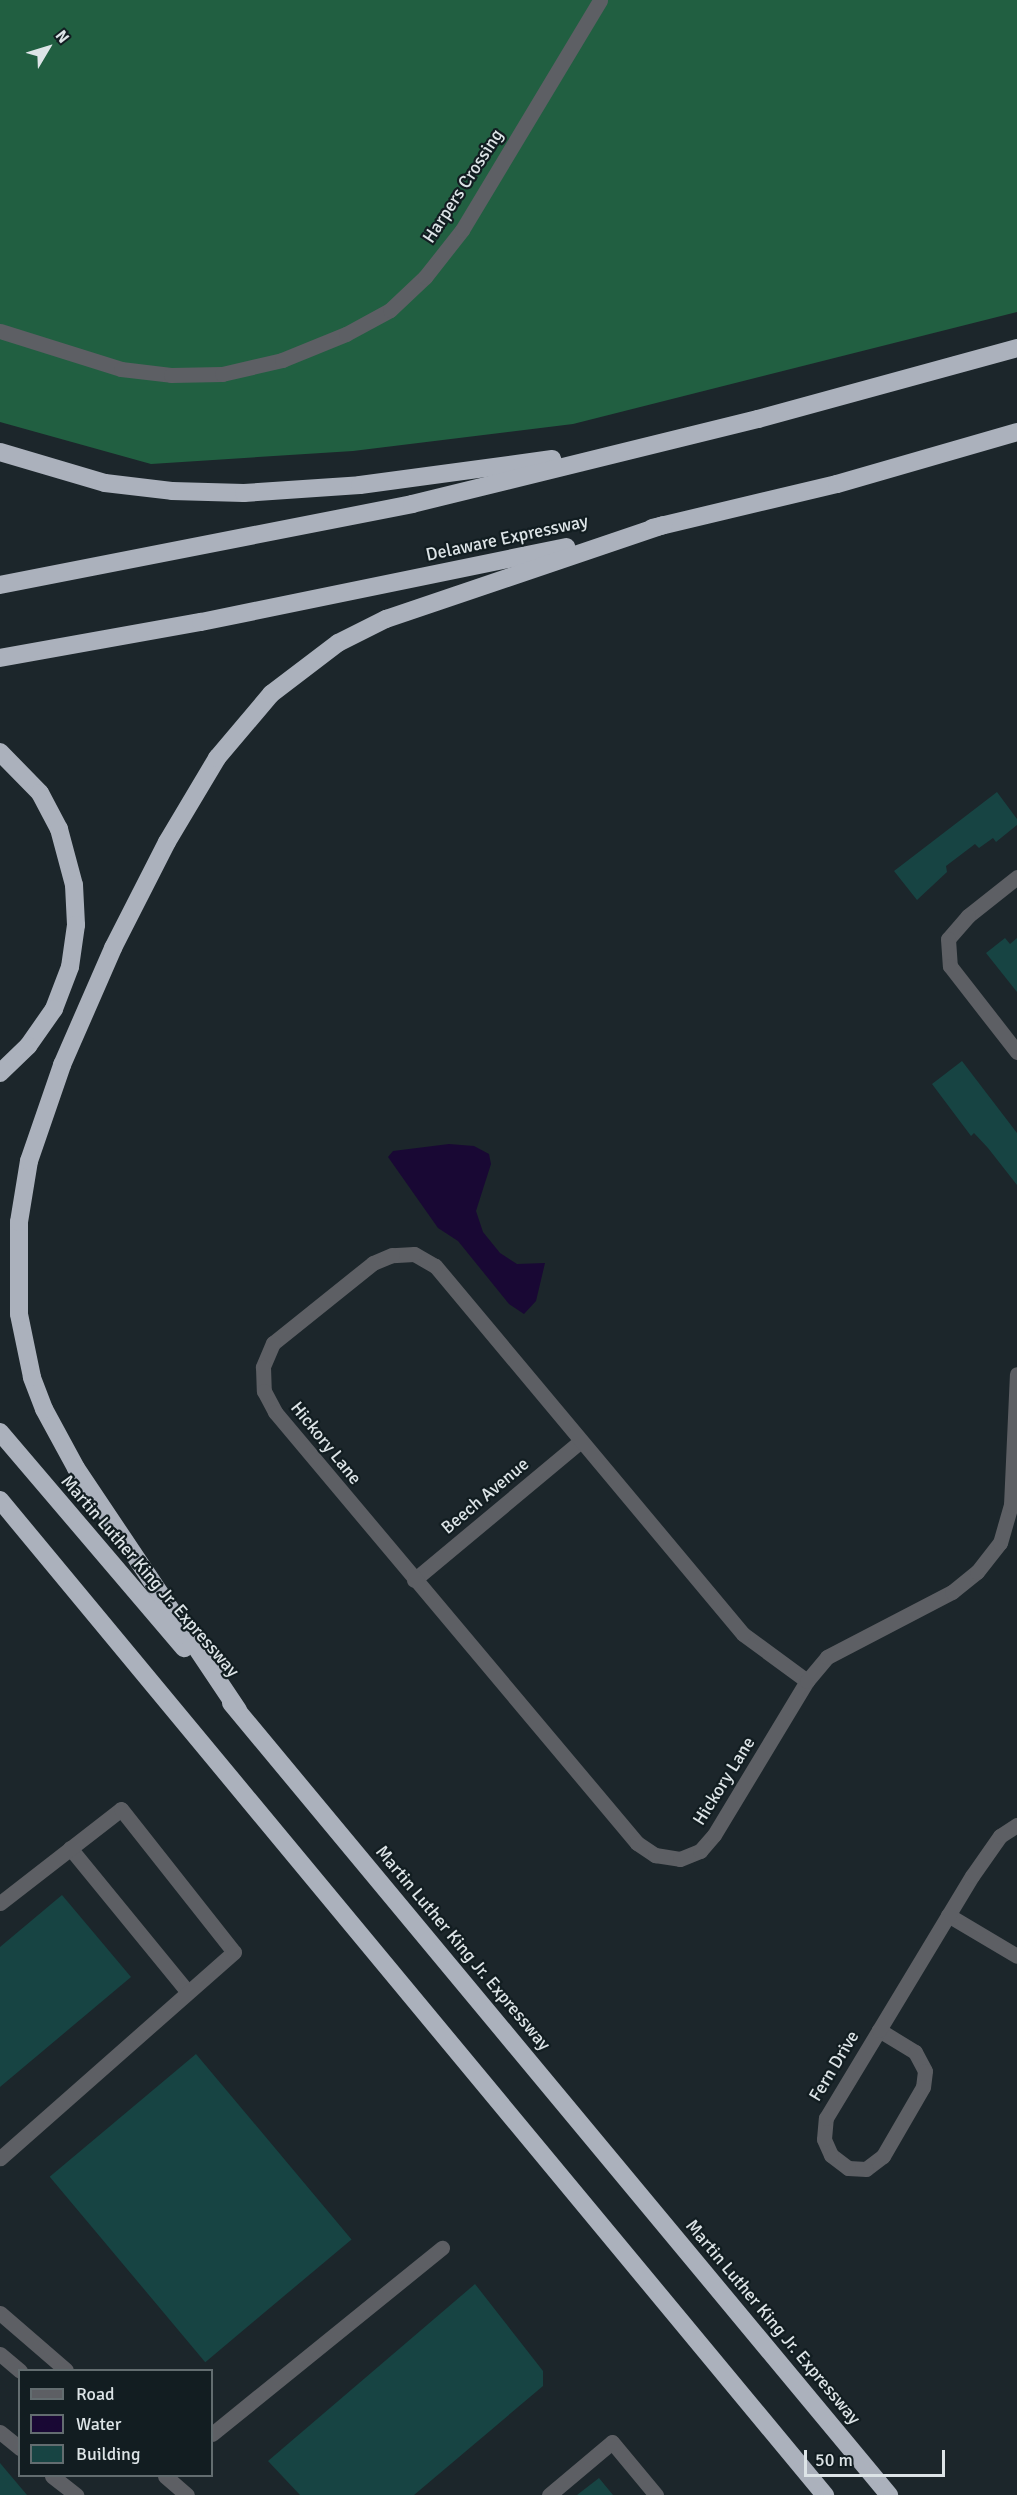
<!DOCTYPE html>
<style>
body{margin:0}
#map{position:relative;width:1017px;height:2495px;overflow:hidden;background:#1c262b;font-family:Signika,sans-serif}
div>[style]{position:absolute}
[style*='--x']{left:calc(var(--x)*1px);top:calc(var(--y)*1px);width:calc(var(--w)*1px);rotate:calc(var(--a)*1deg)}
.forest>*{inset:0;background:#215f41}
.water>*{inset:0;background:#190834}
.building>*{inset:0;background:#174443;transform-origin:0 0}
.minor>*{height:15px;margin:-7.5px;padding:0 7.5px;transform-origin:7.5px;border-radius:7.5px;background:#5d5f64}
.highway>*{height:18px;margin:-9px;padding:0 9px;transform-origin:9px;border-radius:9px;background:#abb1bc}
span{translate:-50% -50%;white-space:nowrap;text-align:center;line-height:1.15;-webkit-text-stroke:4.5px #121d21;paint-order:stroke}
.street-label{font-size:18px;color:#dde4e7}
.legend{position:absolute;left:18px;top:2369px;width:195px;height:108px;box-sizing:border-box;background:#121d21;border:2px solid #636d70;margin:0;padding:8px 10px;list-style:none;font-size:18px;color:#dde4e7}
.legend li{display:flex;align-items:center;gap:12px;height:30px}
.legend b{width:30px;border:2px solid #636d70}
.north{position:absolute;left:18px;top:18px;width:60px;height:60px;-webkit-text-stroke:4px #121d21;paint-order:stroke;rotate:52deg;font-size:16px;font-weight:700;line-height:24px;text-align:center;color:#dde4e7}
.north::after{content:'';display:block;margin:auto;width:21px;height:27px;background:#dde4e7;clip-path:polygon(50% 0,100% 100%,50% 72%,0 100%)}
.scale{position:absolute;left:804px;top:2450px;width:141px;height:27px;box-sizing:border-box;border:3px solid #dde4e7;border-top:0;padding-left:8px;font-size:18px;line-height:21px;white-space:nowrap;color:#dde4e7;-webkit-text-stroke:4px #121d21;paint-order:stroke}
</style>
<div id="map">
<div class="forest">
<div style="clip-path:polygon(0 0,1017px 0,1017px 312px,573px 424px,353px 451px,151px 464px,0 422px)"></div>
</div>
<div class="water">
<div style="clip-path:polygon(449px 1144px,474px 1146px,489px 1154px,491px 1164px,476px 1211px,483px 1232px,500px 1253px,517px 1264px,545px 1263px,536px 1301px,524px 1314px,509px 1304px,458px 1241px,438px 1228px,388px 1157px,393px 1151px)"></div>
</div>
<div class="building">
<div style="clip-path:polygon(997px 792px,1017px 819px,1017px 825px,996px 842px,993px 838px,979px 848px,975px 844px,946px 866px,947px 872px,917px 900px,894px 871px)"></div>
<div style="clip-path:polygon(1005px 938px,1010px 944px,1017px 938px,1017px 992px,986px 953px)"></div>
<div style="clip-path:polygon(962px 1061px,1017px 1133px,1017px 1185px,988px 1148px,974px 1133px,971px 1136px,932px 1084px)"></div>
<div style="clip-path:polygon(62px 1895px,131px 1977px,0 2087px,0 1947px)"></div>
<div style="left:196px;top:2054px;width:242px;height:191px;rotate:50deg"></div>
<div style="clip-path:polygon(475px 2284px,543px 2371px,543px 2386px,414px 2495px,300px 2495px,268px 2461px)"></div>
<div style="clip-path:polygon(0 2463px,27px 2495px,0 2495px)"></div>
<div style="clip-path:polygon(599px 2478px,613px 2495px,577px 2495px)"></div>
</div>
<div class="minor">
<div style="--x:0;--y:331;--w:127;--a:17.4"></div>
<div style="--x:121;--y:369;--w:50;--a:6.8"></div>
<div style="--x:171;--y:375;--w:51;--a:-1.1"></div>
<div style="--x:222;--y:374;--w:62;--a:-13.1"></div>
<div style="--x:282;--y:360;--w:69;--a:-22.1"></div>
<div style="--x:346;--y:334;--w:50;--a:-28.6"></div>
<div style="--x:390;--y:310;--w:48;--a:-43.3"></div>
<div style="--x:425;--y:277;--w:60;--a:-51.8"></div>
<div style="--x:462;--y:230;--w:268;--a:-59"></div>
<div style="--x:1017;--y:877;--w:63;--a:141.5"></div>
<div style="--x:968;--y:916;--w:30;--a:131"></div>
<div style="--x:948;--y:939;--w:27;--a:86"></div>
<div style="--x:950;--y:966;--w:109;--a:52.1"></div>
<div style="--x:414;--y:1580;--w:217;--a:-39.8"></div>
<div style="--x:807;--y:1681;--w:79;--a:-143.7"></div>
<div style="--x:743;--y:1634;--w:480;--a:-129.9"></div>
<div style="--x:435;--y:1266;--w:24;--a:-150"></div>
<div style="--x:414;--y:1254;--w:22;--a:177"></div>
<div style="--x:392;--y:1255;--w:21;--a:157"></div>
<div style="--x:373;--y:1263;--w:128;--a:141.3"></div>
<div style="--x:273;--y:1343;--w:26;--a:113"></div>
<div style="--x:263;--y:1367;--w:24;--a:88"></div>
<div style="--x:264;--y:1391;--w:24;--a:62"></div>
<div style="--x:275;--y:1412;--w:563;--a:49.97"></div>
<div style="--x:637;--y:1843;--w:22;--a:34"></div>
<div style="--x:655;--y:1855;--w:25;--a:9"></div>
<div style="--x:680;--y:1859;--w:22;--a:-22"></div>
<div style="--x:700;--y:1851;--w:21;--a:-49"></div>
<div style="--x:714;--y:1835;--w:180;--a:-58.9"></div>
<div style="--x:807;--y:1681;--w:31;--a:-50"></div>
<div style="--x:827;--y:1657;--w:141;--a:-27.5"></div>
<div style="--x:952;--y:1592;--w:32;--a:-39"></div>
<div style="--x:977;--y:1572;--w:37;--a:-52"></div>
<div style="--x:1000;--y:1543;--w:40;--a:-74"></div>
<div style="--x:1011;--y:1505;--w:131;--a:-87.4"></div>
<div style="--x:70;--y:1848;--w:186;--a:50.7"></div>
<div style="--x:0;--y:1903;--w:153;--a:-37.8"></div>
<div style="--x:121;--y:1809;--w:182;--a:51.7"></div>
<div style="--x:234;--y:1952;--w:312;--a:138.6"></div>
<div style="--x:948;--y:1915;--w:80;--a:30.7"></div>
<div style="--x:879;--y:2030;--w:42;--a:31.4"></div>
<div style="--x:915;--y:2052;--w:21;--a:62"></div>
<div style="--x:925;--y:2071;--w:16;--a:97"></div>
<div style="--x:923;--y:2087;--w:80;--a:120.1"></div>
<div style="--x:883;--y:2156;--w:21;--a:143"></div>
<div style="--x:866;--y:2169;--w:18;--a:-177"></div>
<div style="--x:848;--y:2168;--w:21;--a:-143"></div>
<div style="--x:831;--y:2155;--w:17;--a:-114"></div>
<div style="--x:824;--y:2139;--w:21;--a:-85"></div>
<div style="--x:826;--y:2118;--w:103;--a:-58.9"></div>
<div style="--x:879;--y:2030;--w:180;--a:-58.9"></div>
<div style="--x:972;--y:1876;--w:49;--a:-55"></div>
<div style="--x:1000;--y:1836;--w:20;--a:-33"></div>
<div style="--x:0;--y:2313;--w:87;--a:40.8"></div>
<div style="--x:0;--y:2354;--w:26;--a:40"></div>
<div style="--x:0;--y:2432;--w:26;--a:39"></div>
<div style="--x:212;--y:2434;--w:296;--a:-39"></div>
<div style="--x:52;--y:2476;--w:31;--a:38"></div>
<div style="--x:165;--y:2476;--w:29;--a:41"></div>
<div style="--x:549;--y:2495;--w:82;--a:-40.1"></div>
<div style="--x:612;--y:2442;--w:69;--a:50.3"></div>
</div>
<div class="highway">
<div style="--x:0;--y:452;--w:109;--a:16.4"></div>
<div style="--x:105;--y:483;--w:67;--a:6.8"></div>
<div style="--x:172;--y:491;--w:72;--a:1.6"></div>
<div style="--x:244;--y:493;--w:116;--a:-3.9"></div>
<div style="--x:360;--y:485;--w:194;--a:-7.7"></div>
<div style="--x:652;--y:528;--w:190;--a:-13.4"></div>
<div style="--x:837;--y:484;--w:187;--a:-16.1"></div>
<div style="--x:0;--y:585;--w:420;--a:-11.1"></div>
<div style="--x:412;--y:504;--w:356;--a:-13.8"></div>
<div style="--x:758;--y:419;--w:269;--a:-15.3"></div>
<div style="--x:0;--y:658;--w:204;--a:-10.2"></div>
<div style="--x:201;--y:622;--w:373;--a:-11.6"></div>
<div style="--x:0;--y:752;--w:57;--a:45.7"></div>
<div style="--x:40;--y:793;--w:41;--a:62.2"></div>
<div style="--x:59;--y:829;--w:58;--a:75"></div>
<div style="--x:74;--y:885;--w:40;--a:87.1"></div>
<div style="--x:76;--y:925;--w:42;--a:98.1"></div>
<div style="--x:70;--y:967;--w:45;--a:110.9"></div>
<div style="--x:54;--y:1009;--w:45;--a:125.1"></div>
<div style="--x:28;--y:1046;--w:39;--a:136"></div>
<div style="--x:0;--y:1432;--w:284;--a:49.6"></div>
<div style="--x:0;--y:1500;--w:1293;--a:50.34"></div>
<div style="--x:231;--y:1703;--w:1030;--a:50.28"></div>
<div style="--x:238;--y:1710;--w:291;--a:-123.8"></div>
<div style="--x:76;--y:1468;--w:67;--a:-118.5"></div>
<div style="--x:44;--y:1409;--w:34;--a:-111"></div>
<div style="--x:32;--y:1377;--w:64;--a:-101.7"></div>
<div style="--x:19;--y:1314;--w:92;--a:-90"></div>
<div style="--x:19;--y:1222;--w:62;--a:-80.7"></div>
<div style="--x:29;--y:1161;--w:102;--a:-71"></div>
<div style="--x:62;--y:1065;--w:128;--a:-66.4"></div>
<div style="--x:113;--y:948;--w:119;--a:-63"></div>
<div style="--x:167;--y:842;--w:98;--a:-59.2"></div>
<div style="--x:217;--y:758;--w:84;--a:-49.8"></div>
<div style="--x:271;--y:694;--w:84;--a:-37.3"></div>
<div style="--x:338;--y:643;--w:54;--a:-26.6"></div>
<div style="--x:386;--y:619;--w:293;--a:-18.7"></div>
</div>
<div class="street-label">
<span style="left:463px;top:186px;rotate:-57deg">Harpers Crossing</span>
<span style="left:507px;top:538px;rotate:-12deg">Delaware Expressway</span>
<span style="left:326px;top:1443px;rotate:51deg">Hickory Lane</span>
<span style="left:485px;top:1496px;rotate:-40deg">Beech Avenue</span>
<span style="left:150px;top:1576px;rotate:49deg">Martin Luther King Jr. Expressway</span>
<span style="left:724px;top:1781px;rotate:-58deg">Hickory Lane</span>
<span style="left:463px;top:1948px;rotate:50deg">Martin Luther King Jr. Expressway</span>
<span style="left:834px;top:2066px;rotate:-59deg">Fern Drive</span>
<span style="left:773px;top:2322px;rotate:50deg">Martin Luther King Jr. Expressway</span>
</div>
<ul class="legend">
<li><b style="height:8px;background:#5d5f64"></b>Road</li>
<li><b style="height:16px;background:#190834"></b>Water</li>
<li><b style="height:16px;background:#174443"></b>Building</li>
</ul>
<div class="north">N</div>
<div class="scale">50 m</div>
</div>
